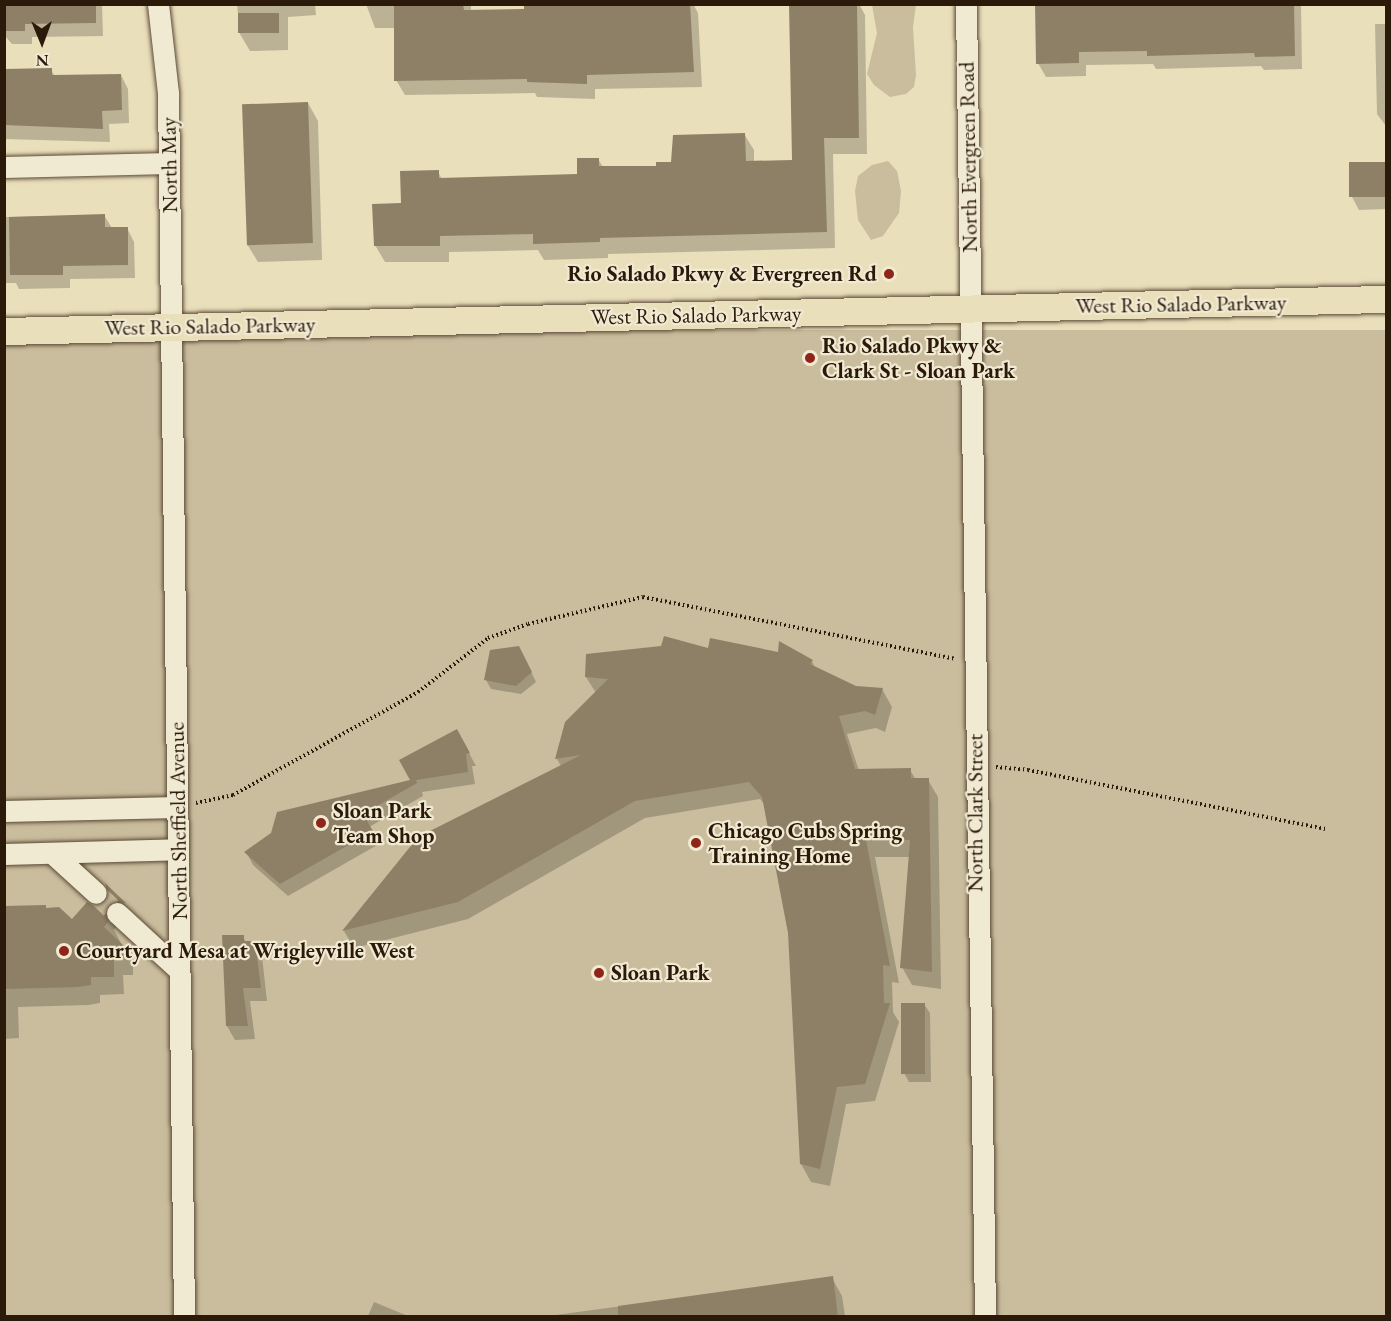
<!DOCTYPE html>
<style>
body{margin:0}
#map{position:relative;width:1391px;height:1321px;overflow:hidden;background:#eadfbb;font-family:"EB Garamond",serif}
div>[style]{position:absolute}
[style*='--x']{left:calc(var(--x)*1px);top:calc(var(--y)*1px);width:calc(var(--w)*1px);rotate:calc(var(--a)*1deg)}
.green>*{inset:0;background:#cabd9d;transform-origin:0 0}
.shadow>*{inset:0;background:#0003}
.building>*{inset:0;background:#8e8066;transform-origin:0 0}
.minor-tunnel>*{height:21px;margin-top:-10.5px;transform-origin:0;background:repeating-linear-gradient(90deg,#c4b798 0 21px,transparent 0 31px)}
.path>*{height:4px;margin-top:-2px;transform-origin:0;background:repeating-linear-gradient(90deg,#2b190a 0 1.5px,transparent 0 4.5px)}
.roads{filter:drop-shadow(0 0 2px #5b4a36) drop-shadow(0 0 2px #5b4a36)}
.minor>*{height:21px;margin:-10.5px;padding:0 10.5px;transform-origin:10.5px;border-radius:10.5px;background:#f1ead3}
.major>*{height:27px;margin:-13.5px;padding:0 13.5px;transform-origin:13.5px;border-radius:13.5px;background:#eadfbb}
.dots>*{width:16px;height:16px;translate:-50% -50%;box-sizing:border-box;border:3px solid #f1ead3;border-radius:50%}
span{translate:-50% -50%;white-space:nowrap;text-align:center;line-height:1.15;-webkit-text-stroke:4.5px #f1ead3;paint-order:stroke}
.street-label{font-size:22px;color:#2b190a}
.poi-label{font-size:22px;color:#2b190a;font-weight:700}
.right{translate:-100% -50%;text-align:right}
.left{translate:0 -50%;text-align:left}
.frame{position:absolute;inset:0;border:6px solid #2b190a;pointer-events:none}
.north{position:absolute;left:12px;top:12px;width:60px;height:60px;-webkit-text-stroke:4px #f1ead3;paint-order:stroke;rotate:179deg;font-size:16px;font-weight:700;line-height:24px;text-align:center;color:#2b190a}
.north::after{content:'';display:block;margin:auto;width:21px;height:27px;background:#2b190a;clip-path:polygon(50% 0,100% 100%,50% 72%,0 100%)}
</style>
<div id="map">
<div class="green">
<div style="clip-path:polygon(872px 5px,916px 5px,913px 27px,916px 75px,914px 87px,906px 94px,890px 97px,874px 85px,867px 74px,877px 33px)"></div>
<div style="clip-path:polygon(888px 161px,897px 171px,901px 191px,899px 213px,883px 236px,871px 240px,858px 220px,855px 191px,858px 176px,872px 165px)"></div>
<div style="left:1386px;top:330px;width:986px;height:1383px;rotate:90deg"></div>
</div>
<div class="shadow">
<div style="clip-path:polygon(4px 4px,102px 4px,103px 36px,32px 37px,32px 44px,12px 44px,4px 35px)"></div>
<div style="clip-path:polygon(237px 4px,315px 4px,316px 15px,288px 17px,288px 50px,250px 51px,240px 34px)"></div>
<div style="clip-path:polygon(366px 4px,471px 4px,471px 11px,526px 10px,526px 4px,693px 4px,698px 13px,702px 87px,595px 89px,595px 99px,537px 97px,535px 93px,405px 95px,396px 80px,395px 28px,375px 28px)"></div>
<div style="clip-path:polygon(791px 4px,859px 4px,865px 15px,867px 154px,833px 154px,835px 248px,608px 254px,608px 258px,544px 260px,538px 250px,449px 252px,449px 262px,385px 262px,375px 245px,402px 204px,438px 172px,442px 179px,579px 176px,598px 159px,603px 167px,658px 168px,744px 134px,754px 150px,754px 163px,793px 162px)"></div>
<div style="clip-path:polygon(1037px 4px,1301px 4px,1302px 69px,1264px 70px,1261px 66px,1156px 69px,1153px 64px,1086px 65px,1086px 76px,1046px 77px,1038px 63px)"></div>
<div style="clip-path:polygon(1375px 24px,1386px 24px,1386px 126px,1377px 114px)"></div>
<div style="clip-path:polygon(51px 70px,55px 76px,121px 75px,128px 89px,129px 123px,109px 124px,110px 142px,4px 139px,4px 72px)"></div>
<div style="clip-path:polygon(308px 103px,318px 121px,322px 260px,258px 262px,247px 244px)"></div>
<div style="clip-path:polygon(1351px 164px,1386px 164px,1386px 209px,1359px 210px,1352px 197px)"></div>
<div style="clip-path:polygon(104px 215px,112px 228px,127px 228px,134px 242px,135px 278px,70px 279px,70px 288px,19px 289px,16px 283px,4px 283px,4px 217px)"></div>
<div style="clip-path:polygon(709px 650px,812px 661px,815px 668px,856px 687px,882px 689px,892px 707px,885px 732px,876px 728px,847px 734px,859px 771px,910px 770px,916px 780px,928px 780px,938px 797px,941px 989px,912px 985px,902px 967px,910px 857px,875px 857px,899px 983px,892px 982px,893px 1012px,899px 1022px,875px 1101px,846px 1104px,830px 1186px,811px 1182px,801px 1164px,790px 933px,765px 805px,760px 799px,645px 818px,468px 919px,354px 948px,344px 931px,419px 838px,561px 766px,557px 759px,596px 693px,586px 677px)"></div>
<div style="clip-path:polygon(524px 657px,536px 682px,521px 694px,491px 689px,486px 680px)"></div>
<div style="clip-path:polygon(457px 731px,476px 766px,472px 766px,475px 784px,422px 792px,423px 796px,369px 827px,379px 844px,288px 896px,253px 865px,246px 852px,412px 781px)"></div>
<div style="clip-path:polygon(108px 888px,125px 904px,135px 920px,123px 919px,114px 930px,133px 965px,133px 975px,123px 975px,124px 994px,100px 995px,100px 1003px,88px 1005px,18px 1007px,19px 1038px,4px 1039px,4px 907px,47px 910px,72px 921px,106px 903px)"></div>
<div style="clip-path:polygon(224px 937px,243px 937px,246px 942px,254px 942px,262px 956px,267px 1001px,250px 1001px,255px 1039px,235px 1040px,227px 1026px)"></div>
<div style="clip-path:polygon(924px 1004px,930px 1013px,931px 1082px,909px 1082px,904px 1073px)"></div>
<div style="clip-path:polygon(832px 1278px,842px 1296px,845px 1316px,548px 1316px)"></div>
<div style="clip-path:polygon(374px 1302px,408px 1316px,368px 1316px)"></div>
</div>
<div class="building">
<div style="clip-path:polygon(4px 4px,96px 4px,96px 23px,25px 24px,25px 31px,4px 31px)"></div>
<div style="clip-path:polygon(394px 4px,463px 4px,464px 10px,524px 9px,524px 4px,690px 4px,694px 72px,587px 75px,587px 84px,527px 82px,527px 79px,394px 81px)"></div>
<div style="clip-path:polygon(789px 4px,857px 4px,859px 138px,824px 138px,827px 232px,600px 238px,600px 242px,533px 244px,533px 234px,440px 236px,440px 246px,374px 246px,372px 204px,401px 203px,400px 171px,439px 170px,439px 178px,577px 174px,577px 158px,599px 158px,599px 166px,656px 166px,656px 162px,671px 162px,673px 135px,745px 133px,746px 161px,792px 160px)"></div>
<div style="clip-path:polygon(1035px 4px,1294px 4px,1295px 56px,1255px 57px,1254px 53px,1147px 56px,1147px 51px,1079px 52px,1079px 63px,1036px 64px)"></div>
<div style="left:279px;top:13px;width:20px;height:41px;rotate:90deg"></div>
<div style="clip-path:polygon(52px 68px,52px 75px,121px 74px,122px 110px,102px 111px,103px 129px,4px 125px,4px 69px)"></div>
<div style="left:308px;top:102px;width:141px;height:66px;rotate:88deg"></div>
<div style="left:1386px;top:162px;width:35px;height:37px;rotate:90deg"></div>
<div style="clip-path:polygon(105px 214px,105px 227px,128px 227px,128px 265px,63px 266px,63px 275px,10px 275px,9px 217px)"></div>
<div style="clip-path:polygon(664px 636px,708px 648px,710px 638px,778px 652px,779px 641px,813px 660px,810px 664px,856px 686px,883px 688px,875px 715px,865px 711px,839px 716px,855px 769px,911px 768px,911px 778px,929px 778px,932px 972px,900px 968px,910px 840px,866px 840px,890px 966px,883px 965px,884px 1003px,890px 1003px,865px 1084px,837px 1087px,820px 1169px,800px 1164px,788px 933px,762px 797px,749px 782px,635px 801px,458px 902px,342px 931px,418px 837px,581px 755px,555px 759px,565px 722px,608px 679px,585px 677px,586px 654px,661px 646px)"></div>
<div style="clip-path:polygon(519px 646px,532px 672px,516px 686px,484px 680px,490px 650px)"></div>
<div style="clip-path:polygon(457px 729px,470px 753px,466px 754px,468px 772px,416px 780px,417px 783px,363px 814px,373px 831px,280px 884px,244px 852px,271px 833px,277px 812px,410px 780px,399px 760px)"></div>
<div style="clip-path:polygon(105px 883px,126px 903px,113px 901px,105px 911px,108px 922px,104px 927px,123px 945px,124px 958px,114px 958px,114px 977px,91px 977px,91px 985px,78px 987px,4px 989px,4px 906px,46px 905px,46px 908px,59px 907px,72px 919px,87px 902px,94px 906px,105px 902px,109px 895px)"></div>
<div style="clip-path:polygon(222px 935px,244px 935px,244px 941px,255px 941px,261px 988px,243px 988px,248px 1026px,226px 1026px)"></div>
<div style="left:901px;top:1003px;width:24px;height:71px"></div>
<div style="clip-path:polygon(833px 1276px,838px 1317px,618px 1317px,618px 1306px)"></div>
</div>
<div class="minor-tunnel">
<div style="--x:96;--y:893;--w:29;--a:44"></div>
</div>
<div class="path">
<div style="--x:996;--y:767;--w:32;--a:5"></div>
<div style="--x:1028;--y:770;--w:303;--a:11.2"></div>
<div style="--x:196;--y:803;--w:38;--a:-12"></div>
<div style="--x:233;--y:795;--w:212;--a:-29.1"></div>
<div style="--x:418;--y:692;--w:88;--a:-37.6"></div>
<div style="--x:488;--y:638;--w:42;--a:-19.3"></div>
<div style="--x:528;--y:624;--w:118;--a:-13.2"></div>
<div style="--x:643;--y:597;--w:319;--a:11.2"></div>
</div>
<div class="roads">
<div class="minor">
<div style="--x:158;--y:4;--w:90;--a:83.6"></div>
<div style="--x:168;--y:93;--w:1223;--a:89.25"></div>
<div style="--x:966;--y:4;--w:1312;--a:89.17"></div>
<div style="--x:4;--y:167;--w:165;--a:-1.4"></div>
<div style="--x:4;--y:811;--w:173;--a:-1.3"></div>
<div style="--x:52;--y:853;--w:59;--a:42.3"></div>
<div style="--x:4;--y:854;--w:174;--a:-1.6"></div>
<div style="--x:117;--y:913;--w:84;--a:42.6"></div>
</div>
<div class="major">
<div style="--x:4;--y:331;--w:1382;--a:-1.33"></div>
</div>
</div>
<div class="dots">
<div style="left:889px;top:274px;background:#8f2418"></div>
<div style="left:810px;top:358px;background:#8f2418"></div>
<div style="left:321px;top:823px;background:#8f2418"></div>
<div style="left:696px;top:843px;background:#8f2418"></div>
<div style="left:64px;top:951px;background:#8f2418"></div>
<div style="left:599px;top:973px;background:#8f2418"></div>
</div>
<div class="street-label">
<span style="left:968px;top:157px;rotate:-91deg">North Evergreen Road</span>
<span style="left:169px;top:165px;rotate:-91deg">North May</span>
<span style="left:1181px;top:304px;rotate:-1deg">West Rio Salado Parkway</span>
<span style="left:696px;top:315px;rotate:-1deg">West Rio Salado Parkway</span>
<span style="left:210px;top:326px;rotate:-1deg">West Rio Salado Parkway</span>
<span style="left:975px;top:813px;rotate:-90deg">North Clark Street</span>
<span style="left:178px;top:821px;rotate:-91deg">North Sheffield Avenue</span>
</div>
<div class="poi-label">
<span class="right" style="left:877px;top:274px">Rio Salado Pkwy &amp; Evergreen Rd</span>
<span class="left" style="left:822px;top:358px">Rio Salado Pkwy &amp;<br>Clark St - Sloan Park</span>
<span class="left" style="left:333px;top:823px">Sloan Park<br>Team Shop</span>
<span class="left" style="left:708px;top:843px">Chicago Cubs Spring<br>Training Home</span>
<span class="left" style="left:76px;top:951px">Courtyard Mesa at Wrigleyville West</span>
<span class="left" style="left:611px;top:973px">Sloan Park</span>
</div>
<div class="frame"></div>
<div class="north">N</div>
</div>
